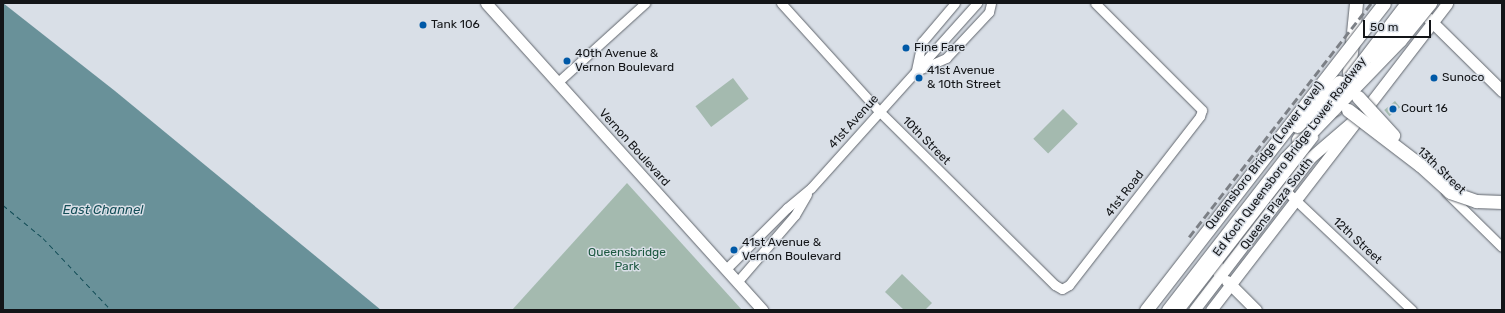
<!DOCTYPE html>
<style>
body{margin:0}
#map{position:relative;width:1505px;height:313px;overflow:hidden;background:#d9dfe7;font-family:Rubik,sans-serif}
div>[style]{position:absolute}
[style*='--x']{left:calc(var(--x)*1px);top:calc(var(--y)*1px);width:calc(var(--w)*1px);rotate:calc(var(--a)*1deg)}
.green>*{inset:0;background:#a4baaf;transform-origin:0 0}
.water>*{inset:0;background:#699199}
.ferry>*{height:1px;margin-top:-0.5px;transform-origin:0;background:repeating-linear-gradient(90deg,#134d57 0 5px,transparent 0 9px)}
.roads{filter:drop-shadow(0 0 1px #60656c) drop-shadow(0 0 1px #60656c)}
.minor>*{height:9px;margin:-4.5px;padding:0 4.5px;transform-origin:4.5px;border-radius:4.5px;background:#fff}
.major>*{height:11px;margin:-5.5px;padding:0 5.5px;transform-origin:5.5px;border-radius:5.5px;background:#fff}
.highway>*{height:13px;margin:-6.5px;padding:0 6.5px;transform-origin:6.5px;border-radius:6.5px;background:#fff}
.rail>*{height:2.5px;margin-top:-1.25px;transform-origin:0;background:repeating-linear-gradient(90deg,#7c8086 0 8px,transparent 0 12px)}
.bridges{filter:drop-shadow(0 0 1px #60656c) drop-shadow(0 0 1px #60656c)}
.minor-bridge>*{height:9px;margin:-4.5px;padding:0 4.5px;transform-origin:4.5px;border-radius:4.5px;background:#fff}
.highway-bridge>*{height:13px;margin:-6.5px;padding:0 6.5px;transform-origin:6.5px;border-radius:6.5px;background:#fff}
.dots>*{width:11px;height:11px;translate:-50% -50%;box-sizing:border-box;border:2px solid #d9dfe7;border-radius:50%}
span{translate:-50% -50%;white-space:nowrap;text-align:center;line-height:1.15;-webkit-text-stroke:3px #d9dfe7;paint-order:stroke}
.poi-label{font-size:12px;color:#131518}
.left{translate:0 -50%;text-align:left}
.street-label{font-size:12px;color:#131518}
.park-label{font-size:12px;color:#1c5840}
.water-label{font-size:13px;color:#134d57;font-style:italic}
.frame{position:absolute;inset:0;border:4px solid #131518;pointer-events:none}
.scale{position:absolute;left:1363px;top:20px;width:68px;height:18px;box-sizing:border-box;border:2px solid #131518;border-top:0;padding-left:5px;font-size:12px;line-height:14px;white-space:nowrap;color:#131518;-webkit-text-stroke:3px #d9dfe7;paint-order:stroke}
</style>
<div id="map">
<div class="green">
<div style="left:733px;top:78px;width:26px;height:47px;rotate:53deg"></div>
<div style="left:1395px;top:101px;width:8px;height:14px;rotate:50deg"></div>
<div style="left:1063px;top:109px;width:21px;height:42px;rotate:45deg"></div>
<div style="clip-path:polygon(627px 183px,742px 310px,512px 310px)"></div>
<div style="clip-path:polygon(902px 274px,932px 303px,925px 310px,904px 310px,885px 292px)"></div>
</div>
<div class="water">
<div style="clip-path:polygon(3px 3px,115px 91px,381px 310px,3px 310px)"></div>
</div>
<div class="ferry">
<div style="--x:3;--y:205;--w:52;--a:39.5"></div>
<div style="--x:43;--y:238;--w:99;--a:46.6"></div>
</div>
<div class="roads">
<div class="minor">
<div style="--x:781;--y:3;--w:147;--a:47.8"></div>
<div style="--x:880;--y:112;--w:246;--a:44.7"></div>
<div style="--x:1055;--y:285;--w:8;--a:30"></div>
<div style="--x:1062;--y:289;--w:8;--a:-30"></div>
<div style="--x:1069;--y:285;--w:214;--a:-52.2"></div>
<div style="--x:1200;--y:116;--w:6;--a:-72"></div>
<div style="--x:1202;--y:110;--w:151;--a:-135"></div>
<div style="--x:916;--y:70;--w:29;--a:-78"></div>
<div style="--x:922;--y:42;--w:51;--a:-49.8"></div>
<div style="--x:919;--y:70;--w:30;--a:-24"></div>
<div style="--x:946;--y:58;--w:63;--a:-46.9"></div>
<div style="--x:989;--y:12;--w:9;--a:-77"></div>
<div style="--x:558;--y:82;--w:118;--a:-42.2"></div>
<div style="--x:1285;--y:190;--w:175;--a:43.4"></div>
<div style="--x:1446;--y:192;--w:78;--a:44.5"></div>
<div style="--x:727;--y:268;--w:85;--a:-45"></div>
<div style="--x:787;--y:208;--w:31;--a:-40"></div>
<div style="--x:811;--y:188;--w:249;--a:-48.1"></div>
<div style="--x:738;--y:281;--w:87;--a:-49.2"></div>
<div style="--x:795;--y:215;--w:24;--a:-60"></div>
</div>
<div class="major">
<div style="--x:486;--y:3;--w:413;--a:48"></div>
<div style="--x:1428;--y:18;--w:104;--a:44.6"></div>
<div style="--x:1227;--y:281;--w:41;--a:45"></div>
<div style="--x:1194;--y:310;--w:193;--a:-52.6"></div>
<div style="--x:1311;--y:157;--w:57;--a:-40.7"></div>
<div style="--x:1211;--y:310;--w:387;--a:-52.4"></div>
</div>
<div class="highway">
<div style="--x:1350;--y:85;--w:13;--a:-94"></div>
<div style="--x:1349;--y:72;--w:69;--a:-84.2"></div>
<div style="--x:1298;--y:139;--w:28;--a:-51"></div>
<div style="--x:1316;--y:117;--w:21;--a:-23"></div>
<div style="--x:1215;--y:253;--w:14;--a:86"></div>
<div style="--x:1216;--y:267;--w:9;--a:58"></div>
</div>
</div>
<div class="rail">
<div style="--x:1189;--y:237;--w:296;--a:-52.1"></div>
</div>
<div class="bridges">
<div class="minor-bridge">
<div style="--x:1374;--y:59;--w:71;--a:-51.8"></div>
<div style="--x:1179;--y:310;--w:219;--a:-52.2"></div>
</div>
<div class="highway-bridge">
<div style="--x:1336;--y:96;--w:117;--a:-52.6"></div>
<div style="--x:1358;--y:97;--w:52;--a:47.4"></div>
<div style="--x:1348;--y:110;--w:91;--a:37.4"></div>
<div style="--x:1420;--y:165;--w:40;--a:42"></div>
<div style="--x:1450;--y:192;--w:28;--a:19"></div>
<div style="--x:1476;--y:201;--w:26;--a:2"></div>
<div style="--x:1297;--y:126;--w:61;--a:-46.3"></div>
<div style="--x:1146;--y:310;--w:388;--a:-52.2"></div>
<div style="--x:1168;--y:310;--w:192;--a:-52.2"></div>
<div style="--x:1286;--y:158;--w:164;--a:-46"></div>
<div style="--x:1400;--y:40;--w:48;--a:-51"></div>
</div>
</div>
<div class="dots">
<div style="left:423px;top:25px;background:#0059a7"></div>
<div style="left:906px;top:48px;background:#0059a7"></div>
<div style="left:567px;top:61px;background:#0059a7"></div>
<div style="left:919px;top:78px;background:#0059a7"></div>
<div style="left:1434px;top:78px;background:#0059a7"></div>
<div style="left:1393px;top:109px;background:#0059a7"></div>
<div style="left:734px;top:250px;background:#0059a7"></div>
</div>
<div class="poi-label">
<span class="left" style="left:431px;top:25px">Tank 106</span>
<span class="left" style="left:914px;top:48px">Fine Fare</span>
<span class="left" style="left:575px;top:61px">40th Avenue &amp;<br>Vernon Boulevard</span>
<span class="left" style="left:927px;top:78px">41st Avenue<br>&amp; 10th Street</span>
<span class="left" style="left:1442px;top:78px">Sunoco</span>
<span class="left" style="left:1401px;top:109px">Court 16</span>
<span class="left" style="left:742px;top:250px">41st Avenue &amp;<br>Vernon Boulevard</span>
</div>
<div class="street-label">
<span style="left:854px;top:122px;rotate:-48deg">41st Avenue</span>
<span style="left:926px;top:141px;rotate:45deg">10th Street</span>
<span style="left:634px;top:148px;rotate:48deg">Vernon Boulevard</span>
<span style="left:1265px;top:156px;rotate:-52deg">Queensboro Bridge (Lower Level)</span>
<span style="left:1290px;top:157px;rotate:-53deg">Ed Koch Queensboro Bridge Lower Roadway</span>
<span style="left:1441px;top:171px;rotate:44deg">13th Street</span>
<span style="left:1125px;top:194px;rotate:-52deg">41st Road</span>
<span style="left:1277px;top:204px;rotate:-53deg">Queens Plaza South</span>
<span style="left:1357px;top:241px;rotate:43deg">12th Street</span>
</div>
<div class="park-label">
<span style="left:627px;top:260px">Queensbridge<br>Park</span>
</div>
<div class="water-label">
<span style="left:103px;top:210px">East Channel</span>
</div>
<div class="frame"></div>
<div class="scale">50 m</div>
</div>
